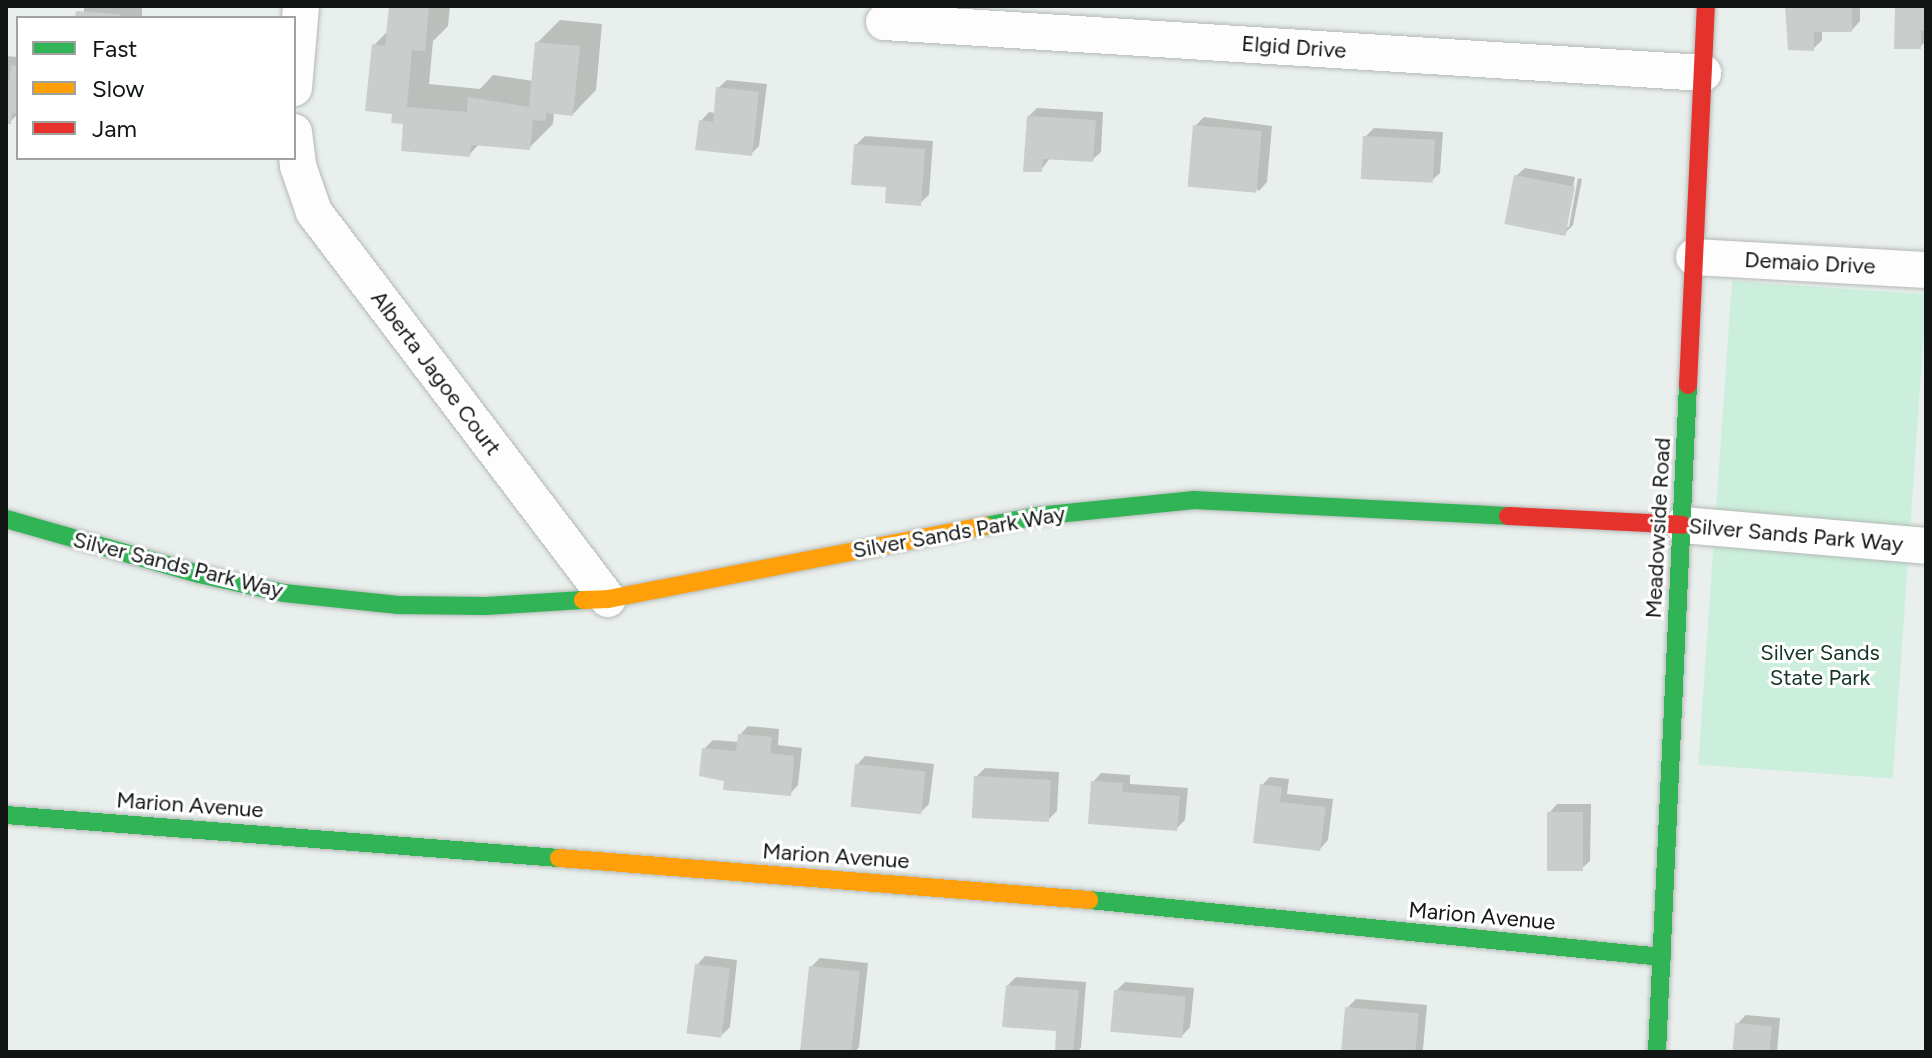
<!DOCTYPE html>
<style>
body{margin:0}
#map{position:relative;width:1932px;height:1058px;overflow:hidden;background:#e9efec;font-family:Figtree,sans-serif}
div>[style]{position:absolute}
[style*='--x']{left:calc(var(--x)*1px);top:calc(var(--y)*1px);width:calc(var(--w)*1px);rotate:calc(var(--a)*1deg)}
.green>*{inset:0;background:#cbefdc;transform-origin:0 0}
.shadow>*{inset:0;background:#0003;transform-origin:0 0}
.building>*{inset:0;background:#c9cecc;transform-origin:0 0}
.roads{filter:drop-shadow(0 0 2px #b4b9b6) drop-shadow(0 0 2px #b4b9b6)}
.street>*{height:36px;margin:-18px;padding:0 18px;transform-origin:18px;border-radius:18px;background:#fcfdfc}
.fast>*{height:18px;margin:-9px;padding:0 9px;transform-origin:9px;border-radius:9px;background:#30b455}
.slow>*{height:18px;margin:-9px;padding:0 9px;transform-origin:9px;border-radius:9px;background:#ff9f0a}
.jam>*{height:18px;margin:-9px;padding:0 9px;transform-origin:9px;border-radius:9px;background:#e5322d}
span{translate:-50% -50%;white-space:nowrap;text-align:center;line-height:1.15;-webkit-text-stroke:6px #fff;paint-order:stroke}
.street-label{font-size:22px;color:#111513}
.park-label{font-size:22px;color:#143626}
.frame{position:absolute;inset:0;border:8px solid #111513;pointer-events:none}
.legend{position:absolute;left:16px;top:16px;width:280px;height:144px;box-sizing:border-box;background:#fff;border:2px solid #a0a1a1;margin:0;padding:10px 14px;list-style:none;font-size:24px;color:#111513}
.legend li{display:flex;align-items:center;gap:16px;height:40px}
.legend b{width:40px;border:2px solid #a0a1a1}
</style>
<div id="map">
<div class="green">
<div style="left:1732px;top:281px;width:195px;height:485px;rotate:4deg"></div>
</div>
<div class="shadow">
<div style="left:84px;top:6px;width:58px;height:14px"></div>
<div style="clip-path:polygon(391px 6px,450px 6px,448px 26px,433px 41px,429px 84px,480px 89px,493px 75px,534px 81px,537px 43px,560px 20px,602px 24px,596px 90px,573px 114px,554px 112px,553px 124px,529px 148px,480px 143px,469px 155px,406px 123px,394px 112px,374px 45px,389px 30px)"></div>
<div style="clip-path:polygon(1788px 6px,1860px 6px,1860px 21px,1852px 30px,1822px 30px,1822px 40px,1813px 49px)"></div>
<div style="clip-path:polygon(1897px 6px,1926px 6px,1926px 41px,1920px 47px)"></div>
<div style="clip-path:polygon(6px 56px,18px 57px,18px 114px,10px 122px,6px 122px)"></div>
<div style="clip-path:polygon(727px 80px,767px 84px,759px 146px,751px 154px,701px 121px,709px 112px,715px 113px,718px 88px)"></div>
<div style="clip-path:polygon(1037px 108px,1103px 112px,1101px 152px,1092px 160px,1050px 158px,1041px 170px,1028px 117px)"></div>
<div style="clip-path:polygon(1204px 117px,1272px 126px,1267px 182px,1259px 191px,1195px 126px)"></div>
<div style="clip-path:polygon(1374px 128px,1443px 132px,1440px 173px,1431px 181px,1365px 137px)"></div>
<div style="clip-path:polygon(865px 136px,933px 141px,929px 195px,920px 203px,856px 145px)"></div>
<div style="clip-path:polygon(1525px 168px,1575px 177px,1565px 227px,1569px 227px,1578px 178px,1582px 179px,1573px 225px,1564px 234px,1516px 176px)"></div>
<div style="clip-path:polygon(748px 726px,779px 729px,778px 745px,802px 748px,798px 785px,790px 794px,726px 779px,704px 749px,713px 740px,739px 742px,740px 735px)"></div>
<div style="clip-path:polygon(865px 756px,934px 764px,929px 804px,920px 813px,857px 765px)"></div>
<div style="clip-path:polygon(985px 768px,1059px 772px,1057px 811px,1048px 820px,976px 777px)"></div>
<div style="clip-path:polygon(1101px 773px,1130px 775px,1130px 784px,1188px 788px,1185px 820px,1176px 829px,1093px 782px)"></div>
<div style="clip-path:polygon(1270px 777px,1289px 779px,1287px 794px,1333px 799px,1328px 840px,1320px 849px,1262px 785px)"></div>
<div style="clip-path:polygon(1557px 804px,1591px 804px,1590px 861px,1581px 869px,1549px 813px)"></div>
<div style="clip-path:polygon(705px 956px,737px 960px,730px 1027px,722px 1035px,697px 965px)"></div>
<div style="clip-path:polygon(820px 958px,868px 963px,859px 1047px,855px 1052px,811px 1052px,811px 967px)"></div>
<div style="clip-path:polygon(1016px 977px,1086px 982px,1081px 1048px,1076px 1052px,1057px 1052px,1059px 1030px,1008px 985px)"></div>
<div style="clip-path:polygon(1125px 982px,1194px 988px,1190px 1027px,1182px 1036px,1116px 991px)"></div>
<div style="clip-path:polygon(1356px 999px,1427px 1005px,1423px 1049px,1420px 1052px,1344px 1052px,1347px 1008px)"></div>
<div style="clip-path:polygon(1746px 1015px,1780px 1018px,1777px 1052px,1735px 1052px,1737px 1024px)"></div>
</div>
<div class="building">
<div style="clip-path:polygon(389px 6px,429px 6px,425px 51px,412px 50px,407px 107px,467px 112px,468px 97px,529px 107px,535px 42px,580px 46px,573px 116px,546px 113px,546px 121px,533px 120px,530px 150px,471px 145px,470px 157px,401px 151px,403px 124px,391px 123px,392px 114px,365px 111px,372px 44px,385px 46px)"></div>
<div style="clip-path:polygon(1785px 6px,1852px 6px,1852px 32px,1814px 32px,1814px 51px,1788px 50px)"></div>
<div style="clip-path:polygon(1895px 6px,1926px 6px,1926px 31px,1921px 31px,1921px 49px,1894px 49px)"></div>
<div style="clip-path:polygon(76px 11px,121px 14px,120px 18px,75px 18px)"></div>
<div style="clip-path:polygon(11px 65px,18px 66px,18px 113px,12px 113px,11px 124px,6px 124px,6px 80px,9px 80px)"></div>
<div style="clip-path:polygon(716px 87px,759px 92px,752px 156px,695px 150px,699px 120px,713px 122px)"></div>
<div style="clip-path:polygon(1027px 116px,1096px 120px,1093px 162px,1043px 159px,1042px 172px,1023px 172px)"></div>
<div style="left:1193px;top:125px;width:69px;height:62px;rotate:5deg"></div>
<div style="left:1363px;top:136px;width:72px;height:43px;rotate:3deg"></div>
<div style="clip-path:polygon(854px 144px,925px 149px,921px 206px,885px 203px,886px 187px,851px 185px)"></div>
<div style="left:1514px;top:175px;width:62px;height:50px;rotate:11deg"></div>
<div style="clip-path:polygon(738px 734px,772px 737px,770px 753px,794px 756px,791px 796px,723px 790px,724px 781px,699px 776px,702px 748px,736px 751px)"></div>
<div style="left:855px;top:764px;width:71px;height:43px;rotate:6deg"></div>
<div style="left:974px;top:776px;width:77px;height:42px;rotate:3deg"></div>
<div style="clip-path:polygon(1091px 781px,1123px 783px,1122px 792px,1180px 796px,1177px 831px,1088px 824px)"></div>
<div style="clip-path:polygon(1260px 784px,1282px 787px,1280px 802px,1326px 807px,1320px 851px,1253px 843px)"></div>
<div style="left:1547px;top:812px;width:36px;height:59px"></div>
<div style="left:695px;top:964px;width:35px;height:70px;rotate:7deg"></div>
<div style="left:809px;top:966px;width:51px;height:86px;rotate:6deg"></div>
<div style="clip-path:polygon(1006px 985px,1079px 990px,1073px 1052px,1055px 1052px,1056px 1031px,1002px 1027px)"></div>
<div style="left:1114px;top:990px;width:72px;height:42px;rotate:5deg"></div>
<div style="left:1345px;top:1007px;width:74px;height:45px;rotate:5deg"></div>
<div style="left:1735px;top:1023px;width:37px;height:29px;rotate:5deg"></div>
</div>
<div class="roads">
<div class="street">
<div style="--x:884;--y:22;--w:821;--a:3.56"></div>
<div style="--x:294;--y:88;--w:82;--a:-85.1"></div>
<div style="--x:294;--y:132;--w:34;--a:83"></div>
<div style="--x:298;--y:166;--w:49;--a:70.8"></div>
<div style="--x:314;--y:212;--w:486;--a:52.8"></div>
<div style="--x:1694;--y:257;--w:232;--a:3.2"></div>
<div style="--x:1683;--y:525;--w:244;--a:4.9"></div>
</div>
<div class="fast">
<div style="--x:6;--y:519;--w:201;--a:15.9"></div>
<div style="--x:199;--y:574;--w:87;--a:12.6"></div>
<div style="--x:284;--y:593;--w:115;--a:6"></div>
<div style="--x:398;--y:605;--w:88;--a:0.7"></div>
<div style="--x:486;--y:606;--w:97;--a:-3.5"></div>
<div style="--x:985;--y:526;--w:53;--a:-10.9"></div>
<div style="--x:1037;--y:516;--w:158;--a:-5.8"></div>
<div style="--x:1194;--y:500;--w:314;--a:2.9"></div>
<div style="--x:6;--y:815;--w:555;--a:4.45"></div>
<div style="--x:1089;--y:900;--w:576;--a:5.68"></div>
<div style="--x:1657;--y:1052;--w:668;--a:-87.34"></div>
</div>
<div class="slow">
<div style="--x:583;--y:600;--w:25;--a:-2"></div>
<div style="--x:608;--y:599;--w:384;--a:-11"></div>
<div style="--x:559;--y:858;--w:532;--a:4.53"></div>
</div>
<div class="jam">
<div style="--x:1688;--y:385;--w:379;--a:-87.3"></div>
<div style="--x:1508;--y:516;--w:175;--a:2.9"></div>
</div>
</div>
<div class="street-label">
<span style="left:1294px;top:47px;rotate:4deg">Elgid Drive</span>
<span style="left:1810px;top:263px;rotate:3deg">Demaio Drive</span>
<span style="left:436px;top:373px;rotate:53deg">Alberta Jagoe Court</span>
<span style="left:1658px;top:528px;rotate:-87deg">Meadowside Road</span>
<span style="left:959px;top:532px;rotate:-10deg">Silver Sands Park Way</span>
<span style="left:1796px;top:535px;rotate:5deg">Silver Sands Park Way</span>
<span style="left:178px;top:565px;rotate:14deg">Silver Sands Park Way</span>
<span style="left:190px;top:805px;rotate:4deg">Marion Avenue</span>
<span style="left:836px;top:856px;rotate:4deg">Marion Avenue</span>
<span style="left:1482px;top:916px;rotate:5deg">Marion Avenue</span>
</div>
<div class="park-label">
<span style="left:1820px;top:665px">Silver Sands<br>State Park</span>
</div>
<div class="frame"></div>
<ul class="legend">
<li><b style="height:10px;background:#30b455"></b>Fast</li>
<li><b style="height:10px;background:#ff9f0a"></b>Slow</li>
<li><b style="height:10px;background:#e5322d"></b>Jam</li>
</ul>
</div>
